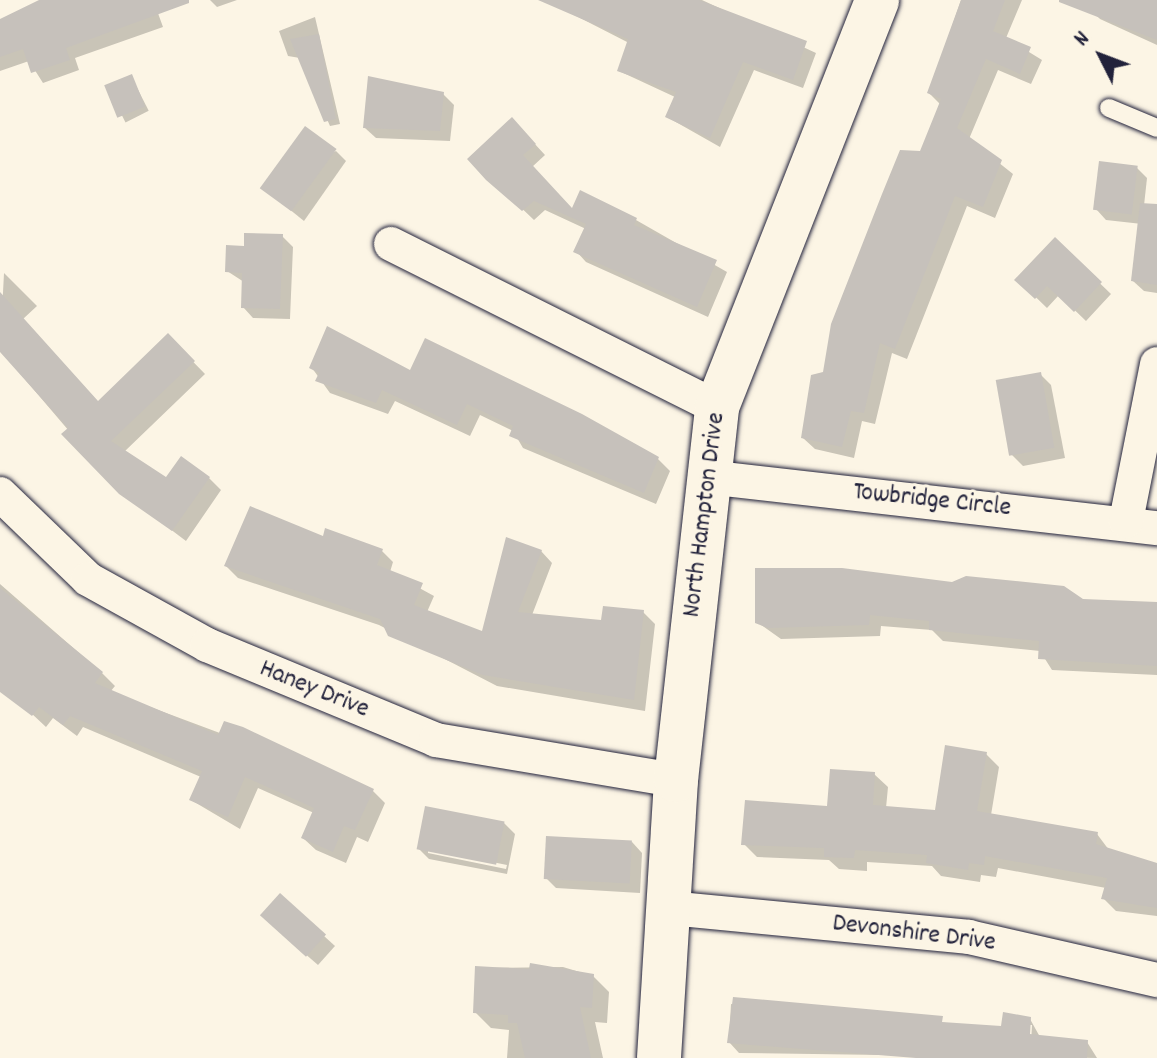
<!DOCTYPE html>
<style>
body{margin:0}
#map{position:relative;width:1157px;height:1058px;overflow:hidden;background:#fcf5e5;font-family:Dekko,sans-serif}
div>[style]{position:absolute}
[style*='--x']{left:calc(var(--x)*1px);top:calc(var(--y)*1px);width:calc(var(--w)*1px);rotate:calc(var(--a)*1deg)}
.shadow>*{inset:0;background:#0003;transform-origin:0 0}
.building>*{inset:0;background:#c6c1bb;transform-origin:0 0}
.roads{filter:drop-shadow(0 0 2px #22223b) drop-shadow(0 0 2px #22223b)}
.lane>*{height:18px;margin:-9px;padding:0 9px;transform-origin:9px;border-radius:9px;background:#fcf5e5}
.street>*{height:34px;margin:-17px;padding:0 17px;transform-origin:17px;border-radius:17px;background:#fcf5e5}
.secondary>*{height:44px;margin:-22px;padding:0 22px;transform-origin:22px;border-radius:22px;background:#fcf5e5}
span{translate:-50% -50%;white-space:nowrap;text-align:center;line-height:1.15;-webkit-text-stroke:6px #fcf5e5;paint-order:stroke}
.street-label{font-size:26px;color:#22223b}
.north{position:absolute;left:1061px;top:16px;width:80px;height:80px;-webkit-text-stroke:6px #fcf5e5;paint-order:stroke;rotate:312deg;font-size:22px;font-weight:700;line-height:32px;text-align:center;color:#22223b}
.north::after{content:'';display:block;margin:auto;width:28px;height:36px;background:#22223b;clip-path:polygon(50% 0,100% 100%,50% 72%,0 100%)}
</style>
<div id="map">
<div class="shadow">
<div style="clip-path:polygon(45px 0,169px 0,155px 5px,163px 27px,75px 58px,79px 70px,43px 83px,29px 61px,0 71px,0 20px)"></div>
<div style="clip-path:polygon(210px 0,237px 0,217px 7px)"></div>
<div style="clip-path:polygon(545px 0,702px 0,816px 53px,803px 88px,754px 70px,720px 147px,667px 117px,675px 97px,619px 71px,629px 43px)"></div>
<div style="clip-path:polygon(961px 0,1022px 0,1006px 38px,1042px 60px,1031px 84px,998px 70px,969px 139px,1013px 174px,995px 218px,967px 206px,907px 359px,892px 353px,875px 424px,862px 421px,854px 458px,815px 449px,803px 438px,941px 105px,929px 93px)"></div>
<div style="clip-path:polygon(1092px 0,1157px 0,1157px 45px,1100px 19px,1089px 8px)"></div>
<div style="clip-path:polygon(315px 17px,340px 124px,330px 126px,300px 58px,288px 56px,279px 31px)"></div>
<div style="left:131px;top:76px;width:39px;height:26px;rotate:63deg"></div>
<div style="clip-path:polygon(370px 78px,443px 94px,454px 105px,450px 141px,376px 138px,365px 128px)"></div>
<div style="clip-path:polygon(522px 130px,545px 155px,532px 167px,573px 211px,636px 220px,727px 272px,708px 317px,586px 262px,576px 251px,586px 229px,545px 210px,534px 220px,470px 159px)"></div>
<div style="clip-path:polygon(336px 151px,346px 161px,304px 221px,263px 188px)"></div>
<div style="clip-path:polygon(1137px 168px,1147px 178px,1142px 224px,1106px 220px,1096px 209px)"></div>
<div style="clip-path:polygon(282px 236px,293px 247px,290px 319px,253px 318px,243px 307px,244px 282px,227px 271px,246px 248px)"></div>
<div style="clip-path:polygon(1055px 240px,1111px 294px,1086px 321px,1059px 295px,1047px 308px,1017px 279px)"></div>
<div style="clip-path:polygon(1157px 241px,1157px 293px,1144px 291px,1133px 281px)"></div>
<div style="clip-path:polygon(4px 273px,37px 306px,23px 319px,99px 403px,168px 336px,205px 374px,124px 452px,166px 480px,209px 478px,221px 490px,186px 541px,121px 492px,0 350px)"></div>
<div style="clip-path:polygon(312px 368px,411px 372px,658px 459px,670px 471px,656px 504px,523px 448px,513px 431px,480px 415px,470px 436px,395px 401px,388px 414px,330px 393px)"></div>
<div style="clip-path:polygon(1040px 374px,1051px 385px,1065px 458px,1023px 466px,1012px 455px)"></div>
<div style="clip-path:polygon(324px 539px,381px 550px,393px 562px,390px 572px,434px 596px,427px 612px,484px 633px,541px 551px,552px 563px,532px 615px,603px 623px,643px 612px,655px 624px,645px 711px,497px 686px,379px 625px,238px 578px,226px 566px)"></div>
<div style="clip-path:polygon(0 584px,102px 673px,115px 686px,110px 692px,372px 790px,385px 803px,368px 842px,357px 837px,346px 863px,316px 850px,303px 838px,314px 813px,258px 788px,240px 829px,191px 800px,201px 777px,83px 727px,77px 736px,53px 718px,46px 727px,0 684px)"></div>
<div style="clip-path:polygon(1082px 600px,1157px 605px,1157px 675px,1052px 670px,1040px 651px,943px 641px,932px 630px,881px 626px,880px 636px,781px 639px,757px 622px)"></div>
<div style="clip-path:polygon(986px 754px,999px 767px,991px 815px,1097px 834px,1109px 850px,1157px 864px,1157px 916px,1116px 911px,1103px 898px,1106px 888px,998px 868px,996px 877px,981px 875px,980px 882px,941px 876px,932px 866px,867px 862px,867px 871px,839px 869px,829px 860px,757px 857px,744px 844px,829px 809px,874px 774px,888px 787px,886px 808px,936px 812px)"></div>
<div style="clip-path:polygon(evenodd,504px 823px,515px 834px,507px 874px,429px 859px,418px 848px,504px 823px,428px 849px,507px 865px,506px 869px,428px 853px,428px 849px)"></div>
<div style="clip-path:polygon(632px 842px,642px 853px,640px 893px,556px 888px,546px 878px)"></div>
<div style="clip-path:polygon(280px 896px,335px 946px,318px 965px,273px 926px)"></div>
<div style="clip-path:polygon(563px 967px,593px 976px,609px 992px,607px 1023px,595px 1022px,603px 1058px,507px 1058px,509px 1030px,491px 1028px,475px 1012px,477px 968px)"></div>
<div style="clip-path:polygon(evenodd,731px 1004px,1003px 1028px,1030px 1019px,1040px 1037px,1087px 1042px,1097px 1058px,739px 1053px,729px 1042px,731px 1004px,1028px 1025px,1032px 1025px,1031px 1044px,1028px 1025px)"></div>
</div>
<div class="building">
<div style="clip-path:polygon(39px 0,189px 0,189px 3px,66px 48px,70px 60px,31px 73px,23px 49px,0 57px,0 19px)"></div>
<div style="clip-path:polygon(538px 0,699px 0,807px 41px,793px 80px,743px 62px,710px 138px,665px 117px,676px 92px,617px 71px,628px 39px)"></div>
<div style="clip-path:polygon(961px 0,1005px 0,993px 31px,1031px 47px,1020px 74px,986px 59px,957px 128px,1002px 160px,983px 207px,955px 196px,895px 349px,880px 343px,864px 413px,851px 411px,842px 447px,801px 438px,811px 375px,823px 372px,831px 324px,882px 194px,900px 150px,920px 151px,941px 99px,927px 93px)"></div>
<div style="clip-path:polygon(1059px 0,1157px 0,1157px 40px,1059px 2px)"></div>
<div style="clip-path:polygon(319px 34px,336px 119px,324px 122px,290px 39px)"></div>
<div style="left:132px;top:74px;width:35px;height:30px;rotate:68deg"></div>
<div style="clip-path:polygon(368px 76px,444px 92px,440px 131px,363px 128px)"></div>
<div style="clip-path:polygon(512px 117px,536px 144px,523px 155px,572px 208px,580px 190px,637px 218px,634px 225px,717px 260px,697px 307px,573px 252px,586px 224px,534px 201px,522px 211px,486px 180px,467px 159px)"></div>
<div style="left:305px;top:126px;width:39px;height:77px;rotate:36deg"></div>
<div style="left:1099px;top:161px;width:39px;height:49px;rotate:7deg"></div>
<div style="clip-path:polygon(1140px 203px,1157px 204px,1157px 285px,1131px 281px)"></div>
<div style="clip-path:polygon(244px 233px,283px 234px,280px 309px,241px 308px,242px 273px,225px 272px,226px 245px,244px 246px)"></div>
<div style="clip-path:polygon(1055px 237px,1102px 282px,1074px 312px,1047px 286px,1035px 299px,1014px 280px)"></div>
<div style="clip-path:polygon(0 292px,98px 401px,168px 333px,195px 361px,111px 441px,166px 477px,181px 456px,210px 477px,172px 531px,119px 494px,61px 434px,68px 428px,0 352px)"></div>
<div style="clip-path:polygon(327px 326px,410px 370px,425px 338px,582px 414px,659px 457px,644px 493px,509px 436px,513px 426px,467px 404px,457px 425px,382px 390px,376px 403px,315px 381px,319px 373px,309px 368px)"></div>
<div style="left:1041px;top:372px;width:77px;height:46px;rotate:80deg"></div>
<div style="clip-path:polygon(250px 506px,323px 536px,325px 528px,383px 549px,377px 565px,423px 583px,414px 605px,482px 631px,506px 537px,542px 550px,518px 612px,601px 620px,603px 606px,644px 610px,634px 700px,483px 675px,388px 636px,380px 619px,224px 566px)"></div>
<div style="clip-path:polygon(755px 568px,842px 568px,952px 582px,966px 576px,1064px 586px,1083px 599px,1157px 602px,1157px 666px,1038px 659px,1039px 641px,929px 630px,929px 621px,870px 615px,869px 625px,768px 628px,755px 623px)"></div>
<div style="clip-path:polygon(0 588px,103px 672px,95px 683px,218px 735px,224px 721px,243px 727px,374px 789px,355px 830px,344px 826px,333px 852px,301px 838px,314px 808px,245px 777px,228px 817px,189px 800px,202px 771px,70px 716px,63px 725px,39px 707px,32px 716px,0 692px)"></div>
<div style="clip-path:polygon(945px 745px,987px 752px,977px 811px,1098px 832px,1096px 844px,1157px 863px,1157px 908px,1101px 899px,1107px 878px,985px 856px,984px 865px,969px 863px,968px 870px,926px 863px,927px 855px,855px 850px,854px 858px,824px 857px,824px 848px,741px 845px,745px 800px,827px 806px,830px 769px,875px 772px,873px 805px,935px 810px)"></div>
<div style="left:425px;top:806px;width:81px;height:44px;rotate:11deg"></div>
<div style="left:546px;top:836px;width:86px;height:43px;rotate:3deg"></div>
<div style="left:280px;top:893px;width:62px;height:30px;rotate:42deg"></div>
<div style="clip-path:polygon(530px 963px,594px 974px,592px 1008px,580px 1007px,591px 1058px,525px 1058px,517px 1023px,508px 1023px,508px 1015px,473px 1013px,475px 966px,529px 969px)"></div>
<div style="clip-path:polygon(733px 997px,943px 1016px,942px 1022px,1001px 1026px,1003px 1012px,1031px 1017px,1030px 1034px,1088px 1040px,1087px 1058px,916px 1058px,727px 1043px)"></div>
</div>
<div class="roads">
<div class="lane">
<div style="--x:1109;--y:108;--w:52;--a:22.6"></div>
</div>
<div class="street">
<div style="--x:391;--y:244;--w:364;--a:26.6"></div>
<div style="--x:707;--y:477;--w:453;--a:6.5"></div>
<div style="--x:0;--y:494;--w:122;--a:44"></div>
<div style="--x:88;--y:579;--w:136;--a:29"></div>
<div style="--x:207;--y:645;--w:248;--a:22.5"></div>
<div style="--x:436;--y:740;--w:243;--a:9.5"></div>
<div style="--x:1126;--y:521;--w:160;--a:-78.8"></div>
<div style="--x:669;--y:908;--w:301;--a:5.5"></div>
<div style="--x:969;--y:937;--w:193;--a:12.9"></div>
</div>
<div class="secondary">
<div style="--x:659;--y:1058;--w:279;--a:-86.5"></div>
<div style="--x:676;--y:780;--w:375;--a:-83.7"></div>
<div style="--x:717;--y:407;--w:437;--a:-68.5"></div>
</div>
</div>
<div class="street-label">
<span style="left:932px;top:501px;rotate:6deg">Towbridge Circle</span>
<span style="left:705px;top:515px;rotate:-83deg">North Hampton Drive</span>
<span style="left:314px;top:690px;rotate:22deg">Haney Drive</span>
<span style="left:914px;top:934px;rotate:7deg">Devonshire Drive</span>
</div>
<div class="north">N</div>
</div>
